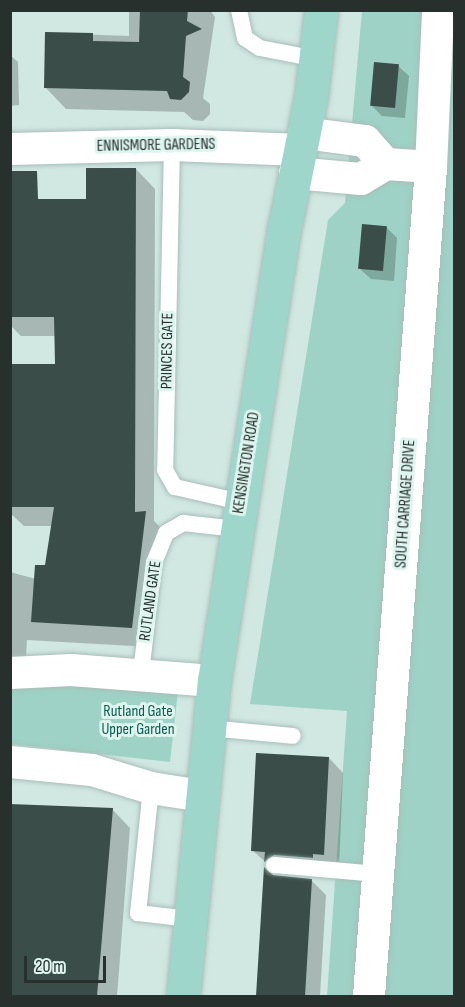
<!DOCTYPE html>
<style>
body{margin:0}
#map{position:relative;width:465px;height:1007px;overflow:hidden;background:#d1e7e2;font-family:"Sofia Sans Condensed",sans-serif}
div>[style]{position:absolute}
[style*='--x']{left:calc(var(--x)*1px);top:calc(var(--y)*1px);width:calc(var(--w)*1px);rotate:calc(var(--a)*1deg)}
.green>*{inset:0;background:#9ed2c6}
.shadow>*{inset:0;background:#0003}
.building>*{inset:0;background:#3a4d49;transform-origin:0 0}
.roads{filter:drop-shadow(0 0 2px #a8beb8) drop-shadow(0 0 2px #a8beb8)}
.lane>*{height:16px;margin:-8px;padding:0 8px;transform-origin:8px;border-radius:8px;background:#fff}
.street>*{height:32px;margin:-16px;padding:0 16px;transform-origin:16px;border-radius:16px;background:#fff}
.primary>*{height:33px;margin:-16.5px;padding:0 16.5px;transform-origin:16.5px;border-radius:16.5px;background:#9ed6cb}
span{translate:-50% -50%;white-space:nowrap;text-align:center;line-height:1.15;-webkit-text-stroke:6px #def5ef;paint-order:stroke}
.street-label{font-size:16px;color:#27302d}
.park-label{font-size:16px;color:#095b4e}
.frame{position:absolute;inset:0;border:12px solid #27302d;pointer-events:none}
.scale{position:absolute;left:24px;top:956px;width:82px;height:27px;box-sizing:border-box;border:3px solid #27302d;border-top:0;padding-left:8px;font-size:18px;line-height:21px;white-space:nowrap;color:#27302d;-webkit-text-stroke:4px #def5ef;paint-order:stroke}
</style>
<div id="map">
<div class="green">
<div style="clip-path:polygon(362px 11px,454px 11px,454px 996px,327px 996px,347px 711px,250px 704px,328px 220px,345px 203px)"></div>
<div style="clip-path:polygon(179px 682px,170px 762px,11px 744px,10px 689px)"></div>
</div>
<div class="shadow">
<div style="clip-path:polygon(129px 10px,210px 10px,215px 17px,203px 98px,210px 104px,210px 114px,203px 121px,193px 120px,184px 112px,66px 109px,45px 87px,46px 33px,129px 36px)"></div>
<div style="clip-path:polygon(10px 55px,18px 62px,19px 105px,10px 106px)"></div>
<div style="clip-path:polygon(398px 66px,409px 76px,405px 118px,382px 116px,372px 106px)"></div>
<div style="clip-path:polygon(136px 169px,155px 189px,154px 521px,165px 532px,151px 647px,27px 640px,26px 658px,10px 659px,10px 572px,36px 579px,47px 566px,52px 526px,24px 526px,10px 513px,10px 365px,57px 365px,56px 336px,21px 336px,10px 325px,10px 225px,87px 201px)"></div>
<div style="clip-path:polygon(386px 227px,397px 238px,394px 281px,371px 279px,360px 269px)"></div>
<div style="clip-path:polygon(329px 758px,343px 773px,339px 868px,289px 869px,280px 875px,252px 850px)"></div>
<div style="clip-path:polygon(112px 809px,130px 828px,117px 996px,10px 996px,10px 989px)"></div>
<div style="clip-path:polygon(265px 871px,272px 877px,311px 880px,326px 895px,320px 996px,258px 996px)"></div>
</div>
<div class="building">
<div style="clip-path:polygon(140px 10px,188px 10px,187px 21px,202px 29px,186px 36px,183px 77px,190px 82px,189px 92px,181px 100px,170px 99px,167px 91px,44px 88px,45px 32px,93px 33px,93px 41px,139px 42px)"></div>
<div style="left:374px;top:62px;width:25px;height:44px;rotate:5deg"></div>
<div style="clip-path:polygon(86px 168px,136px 168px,135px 512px,146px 511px,132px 628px,31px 622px,35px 565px,45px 565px,54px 507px,10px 507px,10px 364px,55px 364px,54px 317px,10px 317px,10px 171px,37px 171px,38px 199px,86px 199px)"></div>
<div style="left:362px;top:224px;width:25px;height:45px;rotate:5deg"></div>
<div style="clip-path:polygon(256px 753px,329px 757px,324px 855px,313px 854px,313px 858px,274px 855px,264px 862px,265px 852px,251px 851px)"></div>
<div style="clip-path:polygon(10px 804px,113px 808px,97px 996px,10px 996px)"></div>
<div style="clip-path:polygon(264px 867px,273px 875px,312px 879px,305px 996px,256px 996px)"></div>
</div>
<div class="roads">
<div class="lane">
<div style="--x:239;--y:10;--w:29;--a:78"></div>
<div style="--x:245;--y:38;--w:18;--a:34"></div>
<div style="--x:260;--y:48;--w:57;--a:11.1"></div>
<div style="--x:172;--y:145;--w:325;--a:91.2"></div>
<div style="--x:165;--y:470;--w:20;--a:60"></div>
<div style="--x:175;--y:487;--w:68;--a:12.8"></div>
<div style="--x:141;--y:673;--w:111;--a:-83.3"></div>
<div style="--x:154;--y:563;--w:32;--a:-68"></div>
<div style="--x:166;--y:533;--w:20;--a:-30"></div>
<div style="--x:183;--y:523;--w:54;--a:6.3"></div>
<div style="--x:209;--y:728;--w:84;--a:5.4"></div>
<div style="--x:151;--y:788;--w:126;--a:95.9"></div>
<div style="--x:138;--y:913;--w:52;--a:6.6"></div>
<div style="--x:274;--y:865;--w:102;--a:5"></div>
</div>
<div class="street">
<div style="--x:304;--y:133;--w:62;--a:7.5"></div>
<div style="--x:365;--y:141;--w:31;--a:48"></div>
<div style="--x:10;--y:149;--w:162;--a:-1.4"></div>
<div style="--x:172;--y:145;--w:129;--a:2.2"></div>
<div style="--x:295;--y:173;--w:66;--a:5.2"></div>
<div style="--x:361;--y:179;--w:29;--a:-31"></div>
<div style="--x:386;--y:164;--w:45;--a:3.8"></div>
<div style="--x:10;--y:673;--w:61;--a:-2.8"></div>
<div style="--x:71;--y:670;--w:143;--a:4.4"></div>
<div style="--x:10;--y:762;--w:82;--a:5.6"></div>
<div style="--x:92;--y:770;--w:62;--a:17"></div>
<div style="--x:151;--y:788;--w:52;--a:8.9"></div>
<div style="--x:369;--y:996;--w:831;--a:-85.72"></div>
<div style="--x:431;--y:167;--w:157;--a:-87.4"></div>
</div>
<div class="primary">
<div style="--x:183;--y:996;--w:317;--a:-84.4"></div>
<div style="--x:214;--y:681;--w:461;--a:-81.2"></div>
<div style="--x:285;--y:225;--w:131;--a:-78.5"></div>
<div style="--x:311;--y:97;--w:88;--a:-83.4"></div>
</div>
</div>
<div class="street-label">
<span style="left:156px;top:146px;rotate:-1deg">ENNISMORE GARDENS</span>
<span style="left:168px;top:351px;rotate:-89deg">PRINCES GATE</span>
<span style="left:247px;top:463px;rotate:-81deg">KENSINGTON ROAD</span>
<span style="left:406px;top:504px;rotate:-86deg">SOUTH CARRIAGE DRIVE</span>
<span style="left:151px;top:601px;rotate:-82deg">RUTLAND GATE</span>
</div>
<div class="park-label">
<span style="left:138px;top:721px">Rutland Gate<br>Upper Garden</span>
</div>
<div class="frame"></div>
<div class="scale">20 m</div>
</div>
